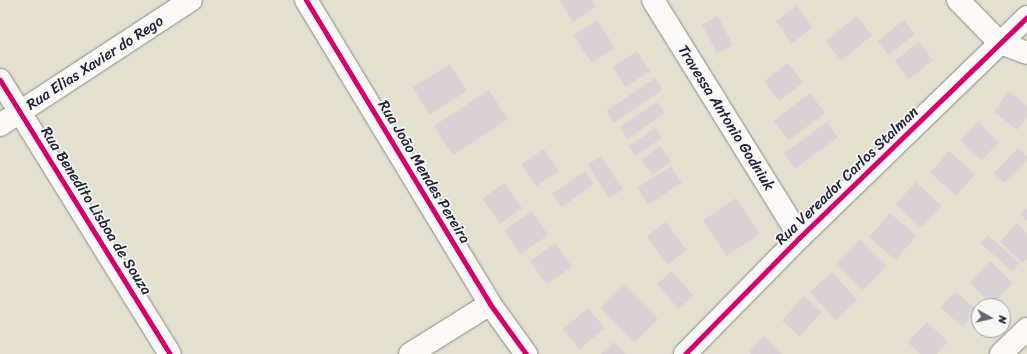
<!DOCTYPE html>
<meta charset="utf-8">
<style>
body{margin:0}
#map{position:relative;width:1027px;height:354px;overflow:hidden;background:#e4e0d0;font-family:Sriracha,sans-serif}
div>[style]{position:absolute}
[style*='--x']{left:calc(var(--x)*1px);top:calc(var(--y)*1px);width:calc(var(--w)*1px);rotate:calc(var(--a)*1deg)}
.building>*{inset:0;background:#dad3d6;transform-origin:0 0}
.roads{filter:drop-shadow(0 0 1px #8d8b86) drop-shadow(0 0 1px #8d8b86)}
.street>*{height:22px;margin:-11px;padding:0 11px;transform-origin:11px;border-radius:11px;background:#fbfaf8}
.cycleway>*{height:5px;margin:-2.5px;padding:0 2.5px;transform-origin:2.5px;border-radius:2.5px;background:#d6006c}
span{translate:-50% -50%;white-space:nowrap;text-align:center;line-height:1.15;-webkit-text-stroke:3.5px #f6f6f2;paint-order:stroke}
.street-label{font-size:15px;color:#22223b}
.north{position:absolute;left:971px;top:298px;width:40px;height:40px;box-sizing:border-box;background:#f6f6f2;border:1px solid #a1a1a9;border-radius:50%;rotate:98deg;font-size:11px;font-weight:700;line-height:16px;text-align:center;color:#22223b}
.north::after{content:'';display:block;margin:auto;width:14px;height:18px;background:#66646f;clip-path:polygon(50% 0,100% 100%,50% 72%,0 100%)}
</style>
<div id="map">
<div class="building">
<div style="clip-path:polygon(562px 0,592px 0,597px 6px,573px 22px,560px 1px)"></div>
<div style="left:797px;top:6px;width:27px;height:26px;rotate:54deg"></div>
<div style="left:718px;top:16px;width:33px;height:18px;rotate:63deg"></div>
<div style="left:856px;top:16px;width:25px;height:40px;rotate:50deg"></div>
<div style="left:597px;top:20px;width:33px;height:28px;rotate:57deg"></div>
<div style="left:904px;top:20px;width:18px;height:34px;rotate:52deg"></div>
<div style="left:919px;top:42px;width:23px;height:31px;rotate:52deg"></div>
<div style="left:637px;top:51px;width:24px;height:29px;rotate:57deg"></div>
<div style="left:788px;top:63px;width:25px;height:30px;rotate:53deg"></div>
<div style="left:450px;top:64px;width:32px;height:44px;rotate:58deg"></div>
<div style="left:655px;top:78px;width:14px;height:59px;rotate:56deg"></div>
<div style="left:489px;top:90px;width:35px;height:66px;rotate:57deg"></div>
<div style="clip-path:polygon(1009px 91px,1027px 105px,1027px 117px,1017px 130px,994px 112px)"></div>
<div style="left:810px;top:93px;width:25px;height:46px;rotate:53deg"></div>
<div style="left:657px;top:102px;width:14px;height:45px;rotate:56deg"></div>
<div style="left:827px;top:122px;width:19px;height:53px;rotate:54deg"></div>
<div style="left:978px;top:122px;width:29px;height:25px;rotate:44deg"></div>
<div style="left:655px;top:128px;width:12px;height:32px;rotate:55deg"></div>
<div style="left:660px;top:146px;width:19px;height:23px;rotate:54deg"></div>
<div style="clip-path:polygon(1018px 148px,1027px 156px,1027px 160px,1004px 183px,994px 173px)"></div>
<div style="left:544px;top:149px;width:27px;height:27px;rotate:57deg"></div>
<div style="left:949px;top:151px;width:35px;height:29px;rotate:41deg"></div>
<div style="left:601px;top:156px;width:40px;height:16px;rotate:57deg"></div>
<div style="left:671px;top:166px;width:20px;height:40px;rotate:57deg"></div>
<div style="left:585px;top:171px;width:16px;height:40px;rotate:55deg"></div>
<div style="left:916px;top:182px;width:35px;height:30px;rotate:43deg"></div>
<div style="left:504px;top:183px;width:31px;height:27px;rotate:54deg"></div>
<div style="left:736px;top:198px;width:43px;height:40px;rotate:56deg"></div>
<div style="clip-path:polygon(1027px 208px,1027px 221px,1020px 214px)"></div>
<div style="left:532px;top:211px;width:29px;height:34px;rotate:56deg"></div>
<div style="left:890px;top:213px;width:35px;height:32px;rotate:41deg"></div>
<div style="left:666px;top:222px;width:35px;height:24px;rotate:53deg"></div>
<div style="clip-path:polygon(1017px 223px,1027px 233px,1027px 259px,1023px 263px,1000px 242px)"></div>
<div style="left:988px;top:235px;width:42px;height:11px;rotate:42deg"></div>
<div style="left:860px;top:239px;width:38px;height:34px;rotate:45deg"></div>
<div style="left:555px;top:243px;width:29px;height:31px;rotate:54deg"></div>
<div style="left:990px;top:261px;width:32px;height:30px;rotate:44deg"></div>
<div style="left:672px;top:271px;width:33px;height:20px;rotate:49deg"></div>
<div style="left:832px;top:272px;width:38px;height:30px;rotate:48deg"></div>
<div style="left:624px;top:285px;width:48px;height:33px;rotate:45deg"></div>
<div style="left:955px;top:291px;width:29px;height:22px;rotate:41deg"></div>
<div style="left:804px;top:296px;width:24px;height:33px;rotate:42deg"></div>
<div style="left:588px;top:308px;width:26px;height:33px;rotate:50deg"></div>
<div style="clip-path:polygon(927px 322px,948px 342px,937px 354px,920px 354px,907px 342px)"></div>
<div style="clip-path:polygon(764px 336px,782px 354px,751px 354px,749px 352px)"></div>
<div style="clip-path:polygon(614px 342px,625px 354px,601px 354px)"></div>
</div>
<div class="roads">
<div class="street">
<div style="--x:306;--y:0;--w:355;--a:58.8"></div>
<div style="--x:490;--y:304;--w:62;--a:54.2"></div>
<div style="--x:653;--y:0;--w:279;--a:58.2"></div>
<div style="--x:958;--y:0;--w:60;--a:45.7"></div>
<div style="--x:1000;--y:43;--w:29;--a:20"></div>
<div style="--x:0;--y:80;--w:322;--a:58.2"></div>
<div style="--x:0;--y:125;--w:228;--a:-33.2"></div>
<div style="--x:410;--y:354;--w:94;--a:-32"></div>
<div style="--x:685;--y:354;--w:164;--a:-45.5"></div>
<div style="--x:800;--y:237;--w:316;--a:-44.1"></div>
<div style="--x:1001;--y:354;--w:36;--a:-44"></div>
</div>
</div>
<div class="cycleway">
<div style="--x:306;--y:0;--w:355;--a:58.8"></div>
<div style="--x:490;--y:304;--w:62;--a:54.2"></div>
<div style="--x:0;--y:80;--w:322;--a:58.2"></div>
<div style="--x:685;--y:354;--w:164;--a:-45.5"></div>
<div style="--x:800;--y:237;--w:316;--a:-44.1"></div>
</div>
<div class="street-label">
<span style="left:95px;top:63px;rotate:-33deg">Rua Elias Xavier do Rego</span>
<span style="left:726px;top:118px;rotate:58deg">Travessa Antonio Godniuk</span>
<span style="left:424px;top:172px;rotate:59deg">Rua João Mendes Pereira</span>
<span style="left:847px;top:176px;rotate:-44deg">Rua Vereador Carlos Stalman</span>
<span style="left:96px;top:211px;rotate:58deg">Rua Benedito Lisboa de Souza</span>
</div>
<div class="north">N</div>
</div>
